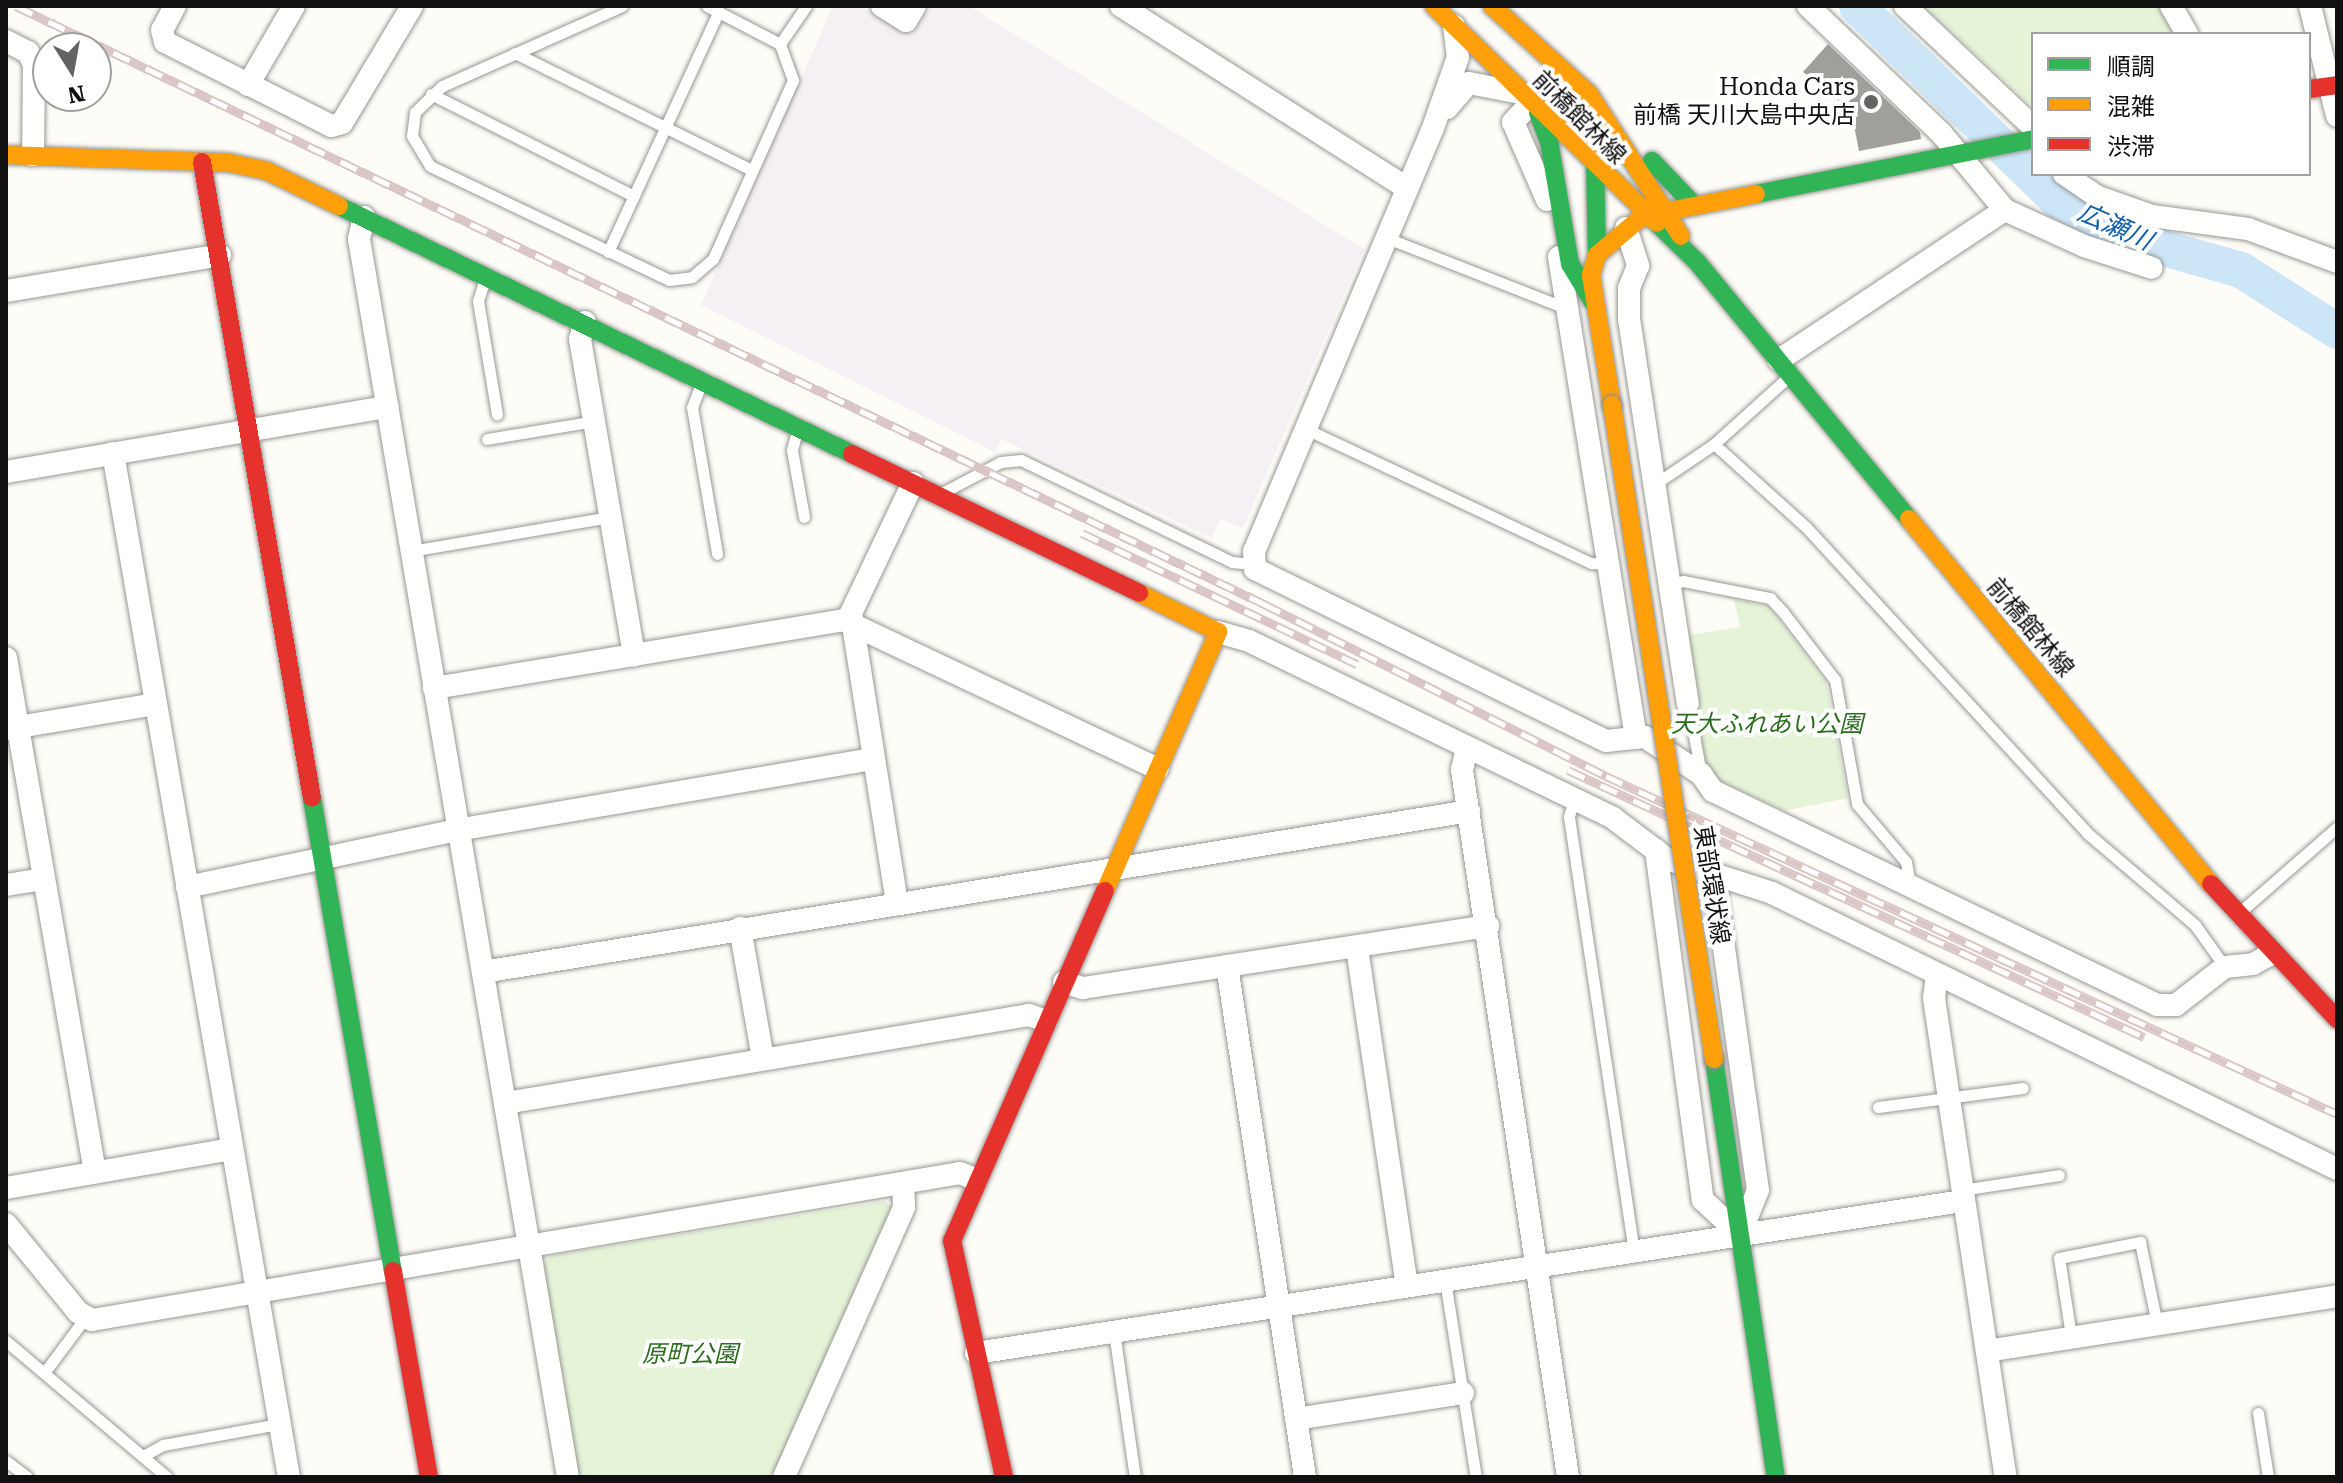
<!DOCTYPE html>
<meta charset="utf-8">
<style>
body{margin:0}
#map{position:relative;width:2343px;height:1483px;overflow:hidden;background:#fdfcf7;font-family:"Roboto Serif","Noto Sans JP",serif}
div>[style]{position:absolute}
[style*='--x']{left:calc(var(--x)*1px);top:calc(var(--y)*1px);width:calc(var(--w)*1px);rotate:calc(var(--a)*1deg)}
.industrial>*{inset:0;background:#f5f0f3}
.green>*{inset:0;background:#e5f3d7}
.river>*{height:36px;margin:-18px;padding:0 18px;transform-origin:18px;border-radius:18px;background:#cce6f8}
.building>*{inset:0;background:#a19f9c}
.roads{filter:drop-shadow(0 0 2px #979795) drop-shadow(0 0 2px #979795)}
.lane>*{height:11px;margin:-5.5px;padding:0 5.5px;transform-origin:5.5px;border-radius:5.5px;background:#fffffe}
.street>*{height:22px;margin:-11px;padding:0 11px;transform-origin:11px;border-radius:11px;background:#fffffe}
.fast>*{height:18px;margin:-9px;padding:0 9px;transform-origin:9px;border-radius:9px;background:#30b455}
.slow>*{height:18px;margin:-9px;padding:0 9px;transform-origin:9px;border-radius:9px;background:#ff9f0a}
.jam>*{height:18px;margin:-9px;padding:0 9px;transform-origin:9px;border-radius:9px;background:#e5322d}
.rail>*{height:9px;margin-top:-4.5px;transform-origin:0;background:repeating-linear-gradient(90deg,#fff 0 18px,#dac6c5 0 36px);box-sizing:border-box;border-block:2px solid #dac6c5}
.bridges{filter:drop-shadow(0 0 2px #8e8d8b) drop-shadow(0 0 2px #8e8d8b)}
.slow-bridge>*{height:18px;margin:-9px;padding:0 9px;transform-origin:9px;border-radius:9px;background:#ff9f0a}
.dots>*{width:22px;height:22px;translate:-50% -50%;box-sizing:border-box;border:4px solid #fff;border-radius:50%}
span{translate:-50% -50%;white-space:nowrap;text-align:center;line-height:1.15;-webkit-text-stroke:8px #fff;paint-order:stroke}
.poi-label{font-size:24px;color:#111}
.right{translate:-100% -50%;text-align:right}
.street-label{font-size:24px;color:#111}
.park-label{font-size:24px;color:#296d1d;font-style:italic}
.water-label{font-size:26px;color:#135faa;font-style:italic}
.frame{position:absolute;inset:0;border:8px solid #111;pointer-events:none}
.legend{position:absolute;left:2031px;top:32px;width:280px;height:144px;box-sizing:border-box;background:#fff;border:2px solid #a0a0a0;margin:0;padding:10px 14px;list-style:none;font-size:24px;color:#111}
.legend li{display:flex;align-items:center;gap:16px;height:40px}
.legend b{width:40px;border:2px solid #a0a0a0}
.north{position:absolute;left:32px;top:32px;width:80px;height:80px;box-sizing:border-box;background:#fff;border:2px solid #a0a0a0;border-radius:50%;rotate:169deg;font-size:22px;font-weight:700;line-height:32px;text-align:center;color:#111}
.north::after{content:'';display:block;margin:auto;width:28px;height:36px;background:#646362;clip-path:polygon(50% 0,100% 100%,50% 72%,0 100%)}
</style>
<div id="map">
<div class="industrial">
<div style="clip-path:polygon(833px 6px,859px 6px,912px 34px,931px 6px,969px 6px,1364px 249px,1243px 528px,1220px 519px,1212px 538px,1001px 439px,995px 452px,701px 305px)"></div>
</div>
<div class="green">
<div style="clip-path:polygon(1923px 6px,2161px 6px,2177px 34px,2033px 34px,2033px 107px)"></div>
<div style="clip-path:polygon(1734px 599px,1769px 606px,1826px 681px,1848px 798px,1784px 811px,1714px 778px,1706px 768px,1685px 636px,1740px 627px)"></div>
<div style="clip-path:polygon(885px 1201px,892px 1208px,776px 1470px,768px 1477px,579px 1477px,543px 1267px,550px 1256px)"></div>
</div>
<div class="river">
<div style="--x:1857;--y:6;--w:279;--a:44.1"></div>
<div style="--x:2057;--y:200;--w:81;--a:28.2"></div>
<div style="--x:2128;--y:238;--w:117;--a:15.8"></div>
<div style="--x:2241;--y:270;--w:114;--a:32.4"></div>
</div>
<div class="building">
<div style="clip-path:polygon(1828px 44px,1920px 132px,1921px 139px,1859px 151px,1851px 110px,1803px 72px)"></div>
</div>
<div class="roads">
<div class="lane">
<div style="--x:622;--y:6;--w:197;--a:156"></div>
<div style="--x:442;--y:86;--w:37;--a:136"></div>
<div style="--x:415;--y:112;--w:24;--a:97"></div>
<div style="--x:412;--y:136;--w:35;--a:59"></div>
<div style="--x:430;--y:166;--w:265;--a:25.5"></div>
<div style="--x:669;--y:280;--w:23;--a:-7"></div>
<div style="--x:692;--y:277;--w:28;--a:-41"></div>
<div style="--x:713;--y:259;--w:196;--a:-65.9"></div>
<div style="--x:793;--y:80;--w:38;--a:-110"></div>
<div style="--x:780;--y:44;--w:82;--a:-152.5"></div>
<div style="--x:780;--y:44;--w:46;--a:-55.6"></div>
<div style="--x:515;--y:53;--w:264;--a:26.3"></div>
<div style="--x:431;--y:94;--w:227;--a:26.7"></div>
<div style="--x:1387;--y:238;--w:194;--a:21.4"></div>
<div style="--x:608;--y:252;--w:265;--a:-65.3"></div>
<div style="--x:485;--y:279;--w:23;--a:108"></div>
<div style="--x:478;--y:301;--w:115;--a:80.5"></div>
<div style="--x:701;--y:384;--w:25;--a:111"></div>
<div style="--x:692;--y:407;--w:149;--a:80.3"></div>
<div style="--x:1306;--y:429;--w:315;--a:25.2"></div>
<div style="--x:1591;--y:563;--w:16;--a:4"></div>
<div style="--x:797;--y:431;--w:20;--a:105"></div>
<div style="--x:792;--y:450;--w:68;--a:79.8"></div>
<div style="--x:487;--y:439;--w:109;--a:-9.5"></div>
<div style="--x:1714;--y:444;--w:124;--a:42.1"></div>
<div style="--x:1806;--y:527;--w:415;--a:47.4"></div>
<div style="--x:2087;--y:833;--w:142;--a:40.4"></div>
<div style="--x:2195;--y:925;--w:52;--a:54.5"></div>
<div style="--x:1655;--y:484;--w:71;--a:-34.1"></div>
<div style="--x:1714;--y:444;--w:98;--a:-42.1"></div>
<div style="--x:940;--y:494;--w:69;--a:-27.7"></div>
<div style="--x:1001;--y:462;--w:20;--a:-6"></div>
<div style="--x:1021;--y:460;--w:234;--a:25.8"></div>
<div style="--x:1232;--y:562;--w:20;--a:6"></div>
<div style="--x:411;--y:551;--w:202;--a:-9.7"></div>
<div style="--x:1670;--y:584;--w:13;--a:-13"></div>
<div style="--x:1683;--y:581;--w:89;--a:11.1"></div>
<div style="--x:1770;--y:598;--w:19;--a:47"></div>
<div style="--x:1783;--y:612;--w:86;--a:52.6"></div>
<div style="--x:1835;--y:680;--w:126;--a:79.9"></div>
<div style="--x:1857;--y:804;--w:76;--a:49.8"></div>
<div style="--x:1906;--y:862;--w:23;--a:80"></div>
<div style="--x:1688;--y:703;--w:72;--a:79.6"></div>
<div style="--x:1574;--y:799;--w:19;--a:106"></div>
<div style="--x:1569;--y:817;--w:438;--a:81.5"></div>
<div style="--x:2240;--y:912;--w:129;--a:-41.2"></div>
<div style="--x:1878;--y:1107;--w:146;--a:-7.5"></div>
<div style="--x:1961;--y:1190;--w:99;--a:-8.7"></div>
<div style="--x:1445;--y:1280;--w:199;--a:81.1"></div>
<div style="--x:1114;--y:1332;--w:147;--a:81.8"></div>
<div style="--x:2071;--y:1336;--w:79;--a:-98.7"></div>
<div style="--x:2059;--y:1258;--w:83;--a:-11.2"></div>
<div style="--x:2140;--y:1242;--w:84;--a:78.3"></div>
<div style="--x:6;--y:1341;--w:211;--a:40.2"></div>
<div style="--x:44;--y:1373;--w:69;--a:-53.3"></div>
<div style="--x:2258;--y:1413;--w:65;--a:81.1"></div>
<div style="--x:143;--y:1456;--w:23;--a:-29"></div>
<div style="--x:163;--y:1445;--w:118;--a:-10.3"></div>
<div style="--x:6;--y:1461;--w:26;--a:37"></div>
</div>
<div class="street">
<div style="--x:175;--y:6;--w:27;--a:118"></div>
<div style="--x:162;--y:30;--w:12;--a:76"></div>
<div style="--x:165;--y:42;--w:186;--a:26.8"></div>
<div style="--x:331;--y:126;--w:11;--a:-15"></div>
<div style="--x:342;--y:123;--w:136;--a:-59.1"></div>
<div style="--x:882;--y:6;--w:28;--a:32"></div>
<div style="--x:906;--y:21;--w:17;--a:-59"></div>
<div style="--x:1121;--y:6;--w:339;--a:32.5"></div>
<div style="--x:1808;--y:6;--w:184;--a:43.7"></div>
<div style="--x:1941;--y:133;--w:100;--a:50.3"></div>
<div style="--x:2005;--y:210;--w:87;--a:24.5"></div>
<div style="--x:2084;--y:246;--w:71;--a:17.9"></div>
<div style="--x:1905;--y:6;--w:176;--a:43.4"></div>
<div style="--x:2171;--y:6;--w:32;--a:60"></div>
<div style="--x:2310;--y:6;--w:113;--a:76.2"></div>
<div style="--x:1454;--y:26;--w:31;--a:83"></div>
<div style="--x:1458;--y:57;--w:75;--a:109.4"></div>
<div style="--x:1433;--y:128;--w:459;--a:112.9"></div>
<div style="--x:1254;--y:551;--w:18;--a:87"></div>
<div style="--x:1255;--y:569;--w:391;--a:26.1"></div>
<div style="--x:1606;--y:741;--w:39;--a:-6"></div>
<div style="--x:1645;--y:737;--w:67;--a:33.5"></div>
<div style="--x:1701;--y:774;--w:21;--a:55"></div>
<div style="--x:1713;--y:791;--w:493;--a:25.7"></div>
<div style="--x:2157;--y:1005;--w:19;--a:0"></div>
<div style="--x:2176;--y:1005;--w:62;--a:-37.8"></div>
<div style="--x:2225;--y:967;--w:28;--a:-6"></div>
<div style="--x:2253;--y:964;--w:21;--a:-29"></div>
<div style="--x:6;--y:41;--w:25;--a:27"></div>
<div style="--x:28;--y:52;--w:14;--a:65"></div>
<div style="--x:34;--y:65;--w:90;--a:90.6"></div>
<div style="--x:248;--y:85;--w:91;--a:-59.8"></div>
<div style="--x:1530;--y:104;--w:25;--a:133"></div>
<div style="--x:1513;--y:122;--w:85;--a:66.4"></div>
<div style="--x:1447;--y:108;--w:33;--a:-49"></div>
<div style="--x:1469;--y:83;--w:47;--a:11.1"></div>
<div style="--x:2064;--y:174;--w:41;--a:34.1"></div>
<div style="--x:2098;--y:197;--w:57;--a:19.4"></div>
<div style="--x:2152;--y:216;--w:97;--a:7.7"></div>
<div style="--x:2248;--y:229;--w:95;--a:20.3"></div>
<div style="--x:364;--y:217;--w:23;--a:103"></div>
<div style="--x:359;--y:239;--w:1256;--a:80.42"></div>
<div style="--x:1626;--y:228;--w:40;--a:72"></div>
<div style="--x:1638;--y:266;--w:24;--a:112"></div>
<div style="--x:1629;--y:288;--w:31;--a:90"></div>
<div style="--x:1629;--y:319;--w:389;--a:81.3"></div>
<div style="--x:1559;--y:257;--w:487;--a:80.9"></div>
<div style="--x:6;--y:291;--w:217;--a:-9.5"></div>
<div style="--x:585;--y:322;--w:18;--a:106"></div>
<div style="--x:580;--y:339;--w:321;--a:80.3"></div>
<div style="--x:1779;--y:360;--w:271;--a:-33.6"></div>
<div style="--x:113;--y:453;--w:1039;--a:80.25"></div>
<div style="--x:6;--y:472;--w:387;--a:-9.7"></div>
<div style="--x:1218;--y:632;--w:32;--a:16"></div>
<div style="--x:1249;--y:641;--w:405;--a:25.9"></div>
<div style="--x:1613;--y:818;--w:68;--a:37.2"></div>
<div style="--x:1667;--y:859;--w:110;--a:17.9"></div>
<div style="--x:1772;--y:893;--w:629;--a:26.04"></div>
<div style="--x:6;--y:658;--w:522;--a:80.18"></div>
<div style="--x:434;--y:688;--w:415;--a:-9.4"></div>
<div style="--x:843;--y:620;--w:348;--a:25.3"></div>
<div style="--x:6;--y:729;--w:152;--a:-9.5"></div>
<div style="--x:1467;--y:747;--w:24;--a:102"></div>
<div style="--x:1462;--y:770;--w:715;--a:81.47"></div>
<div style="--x:1656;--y:850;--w:353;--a:82.4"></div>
<div style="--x:1703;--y:1200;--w:51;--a:43.4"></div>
<div style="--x:1740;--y:1235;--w:48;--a:-68.2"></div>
<div style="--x:1758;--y:1190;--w:317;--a:-98"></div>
<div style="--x:6;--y:885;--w:37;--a:-9"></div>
<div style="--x:187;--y:887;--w:276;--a:-11.9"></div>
<div style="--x:457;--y:830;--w:420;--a:-9.7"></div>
<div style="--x:897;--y:903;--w:294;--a:-99"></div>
<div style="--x:851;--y:613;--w:144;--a:-64.5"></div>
<div style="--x:740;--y:928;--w:133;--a:80"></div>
<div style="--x:1357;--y:948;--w:341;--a:81.6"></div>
<div style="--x:1227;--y:966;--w:517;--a:81.32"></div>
<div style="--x:483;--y:972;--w:999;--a:-9.27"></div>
<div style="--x:1937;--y:974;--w:24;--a:97"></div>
<div style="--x:1934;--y:998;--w:484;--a:81.5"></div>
<div style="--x:1064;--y:982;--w:20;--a:18"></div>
<div style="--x:1083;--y:988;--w:410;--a:-8.7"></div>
<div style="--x:506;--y:1103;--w:530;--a:-9.55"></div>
<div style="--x:1029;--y:1015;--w:18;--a:19"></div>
<div style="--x:6;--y:1188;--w:229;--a:-9.8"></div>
<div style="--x:6;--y:1224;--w:114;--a:50.7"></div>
<div style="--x:78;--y:1312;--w:16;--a:30"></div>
<div style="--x:92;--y:1320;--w:880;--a:-9.61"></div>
<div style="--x:960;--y:1173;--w:18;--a:22"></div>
<div style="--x:1987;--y:1351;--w:354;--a:-8.9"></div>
<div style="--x:976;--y:1353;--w:998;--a:-8.76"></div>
<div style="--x:1296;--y:1419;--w:169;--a:-8.8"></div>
<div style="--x:784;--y:1477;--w:295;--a:-66"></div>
<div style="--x:904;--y:1207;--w:24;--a:-92"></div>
</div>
<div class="fast">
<div style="--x:1538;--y:113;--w:30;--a:69"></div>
<div style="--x:1549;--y:141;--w:125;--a:80.3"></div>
<div style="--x:1570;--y:264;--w:44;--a:58.8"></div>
<div style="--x:1595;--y:161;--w:94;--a:88.8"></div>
<div style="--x:1652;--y:161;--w:57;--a:46.4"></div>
<div style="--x:1756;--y:194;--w:282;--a:-11.2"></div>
<div style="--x:339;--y:206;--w:570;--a:25.8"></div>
<div style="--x:1657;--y:223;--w:56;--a:44.3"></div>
<div style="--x:1697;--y:262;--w:333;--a:50.5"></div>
<div style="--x:312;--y:798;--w:480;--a:80.3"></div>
<div style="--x:1714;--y:1059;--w:423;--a:81.6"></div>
</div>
<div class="slow">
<div style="--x:1434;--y:6;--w:311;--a:44.2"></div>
<div style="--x:1492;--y:6;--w:131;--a:42.2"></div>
<div style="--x:1589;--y:94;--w:169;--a:57.1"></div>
<div style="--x:6;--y:155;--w:224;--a:2"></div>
<div style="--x:230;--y:163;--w:38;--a:12"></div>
<div style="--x:267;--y:171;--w:80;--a:25.9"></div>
<div style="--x:1612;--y:405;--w:132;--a:-99.2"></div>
<div style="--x:1591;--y:275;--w:21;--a:-73"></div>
<div style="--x:1597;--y:255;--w:60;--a:-40.3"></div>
<div style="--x:1643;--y:216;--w:115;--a:-11"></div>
<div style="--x:1909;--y:519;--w:474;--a:50.4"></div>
<div style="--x:1105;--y:891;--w:283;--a:-66.4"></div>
<div style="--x:1218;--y:632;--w:88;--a:-153.7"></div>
</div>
<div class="jam">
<div style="--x:2309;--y:89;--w:28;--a:-8"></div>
<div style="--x:202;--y:162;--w:645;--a:80.19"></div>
<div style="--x:852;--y:454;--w:319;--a:25.8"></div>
<div style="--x:2211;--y:884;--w:185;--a:47"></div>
<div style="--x:393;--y:1271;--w:209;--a:80.1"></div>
<div style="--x:1004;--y:1477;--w:242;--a:-102.4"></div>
<div style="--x:952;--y:1241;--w:382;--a:-66.4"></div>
</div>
</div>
<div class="rail">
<div style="--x:16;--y:6;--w:1384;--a:25.6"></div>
<div style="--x:1264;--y:604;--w:383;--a:26.7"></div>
<div style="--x:1606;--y:776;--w:805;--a:24.81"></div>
<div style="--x:1082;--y:533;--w:305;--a:25.5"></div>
<div style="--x:1568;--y:770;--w:635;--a:24.87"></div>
</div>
<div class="bridges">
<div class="slow-bridge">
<div style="--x:1612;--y:405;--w:662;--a:81.14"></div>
</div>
</div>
<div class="dots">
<div style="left:1871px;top:102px;background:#646362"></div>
</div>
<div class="poi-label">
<span class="right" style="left:1855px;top:102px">Honda Cars<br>前橋 天川大島中央店</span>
</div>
<div class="street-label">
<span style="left:1579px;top:118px;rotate:45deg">前橋館林線</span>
<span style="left:2030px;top:628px;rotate:50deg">前橋館林線</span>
<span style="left:1711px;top:885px;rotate:81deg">東部環状線</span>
</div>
<div class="park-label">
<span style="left:1767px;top:725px">天大ふれあい公園</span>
<span style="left:690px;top:1355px">原町公園</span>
</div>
<div class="water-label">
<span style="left:2115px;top:227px;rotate:24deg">広瀬川</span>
</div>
<div class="frame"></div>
<ul class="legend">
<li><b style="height:10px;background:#30b455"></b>順調</li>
<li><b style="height:10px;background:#ff9f0a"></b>混雑</li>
<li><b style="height:10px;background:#e5322d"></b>渋滞</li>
</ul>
<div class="north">N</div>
</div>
